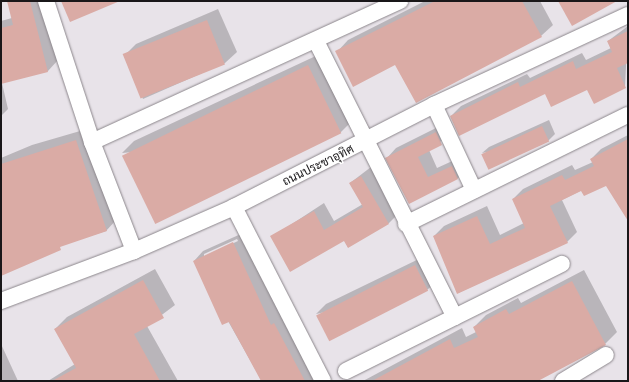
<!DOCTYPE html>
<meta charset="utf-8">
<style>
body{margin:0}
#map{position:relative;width:629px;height:382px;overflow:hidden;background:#e8e3e9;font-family:"PT Serif",Sarabun,serif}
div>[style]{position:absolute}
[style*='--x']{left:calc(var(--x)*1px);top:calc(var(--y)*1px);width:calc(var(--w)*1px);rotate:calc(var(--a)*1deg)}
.shadow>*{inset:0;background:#0003}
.building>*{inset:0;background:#daaba5;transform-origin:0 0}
.roads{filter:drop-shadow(0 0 1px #8b868b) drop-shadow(0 0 1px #8b868b)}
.street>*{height:16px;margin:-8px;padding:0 8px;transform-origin:8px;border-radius:8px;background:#fff}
span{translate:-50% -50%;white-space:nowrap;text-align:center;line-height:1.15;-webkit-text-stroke:3px #fff;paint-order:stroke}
.street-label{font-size:12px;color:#191719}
.frame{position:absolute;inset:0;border:2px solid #191719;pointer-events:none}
</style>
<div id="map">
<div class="shadow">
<div style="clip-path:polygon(8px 1px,43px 1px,58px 60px,48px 71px,2px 83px,8px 109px,1px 116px,1px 21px,12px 18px)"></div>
<div style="clip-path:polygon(425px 1px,540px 1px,553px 25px,541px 36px,337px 52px,348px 40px)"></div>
<div style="clip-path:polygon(218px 9px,237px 52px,225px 63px,143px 99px,124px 56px,136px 44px)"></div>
<div style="clip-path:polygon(628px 26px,625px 87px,546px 93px,451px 116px,461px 106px,527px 74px,530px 78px,582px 53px,586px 60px,611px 48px,608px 41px)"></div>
<div style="clip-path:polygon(320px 54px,352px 121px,340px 133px,122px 153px,134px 141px)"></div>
<div style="clip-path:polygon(549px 120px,555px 134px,548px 141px,482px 153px,489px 147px)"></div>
<div style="clip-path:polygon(446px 123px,451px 134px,429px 150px,437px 168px,461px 157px,467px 169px,458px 178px,409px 203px,387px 158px,396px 148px)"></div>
<div style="clip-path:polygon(87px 129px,117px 219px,106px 231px,65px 244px,1px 275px,1px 158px,32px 145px)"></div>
<div style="clip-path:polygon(628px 135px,628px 214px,607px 185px,582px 190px,562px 200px,577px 232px,567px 242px,458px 293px,434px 236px,444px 226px,487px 206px,500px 235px,524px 223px,513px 199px,523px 189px,572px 165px,575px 170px,593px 162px,591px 159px,601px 149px)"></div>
<div style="clip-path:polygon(371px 167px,398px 214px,389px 223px,348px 247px,344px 240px,272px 237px,324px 203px,334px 221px,363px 204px,350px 183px)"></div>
<div style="clip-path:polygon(evenodd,243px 233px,319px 381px,262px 381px,194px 261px,203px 251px,243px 233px,237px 239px,238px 241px,204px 257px,204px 254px,237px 239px)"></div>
<div style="clip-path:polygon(425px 256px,437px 281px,427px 290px,316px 314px,326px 304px)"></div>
<div style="clip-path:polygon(155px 269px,175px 305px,147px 326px,178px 381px,48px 381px,75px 364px,55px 329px,67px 317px)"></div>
<div style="clip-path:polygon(584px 270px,617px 332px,605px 344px,536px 381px,363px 381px,462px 328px,466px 337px,476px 332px,474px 327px,486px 315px,518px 298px,521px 303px)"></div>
<div style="clip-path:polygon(1px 344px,18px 381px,1px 381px)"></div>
</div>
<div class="building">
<div style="clip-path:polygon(7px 1px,30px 1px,48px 72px,1px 84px,1px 28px,13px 25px)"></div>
<div style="clip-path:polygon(61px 1px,120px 1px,70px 22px)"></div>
<div style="clip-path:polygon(435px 1px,522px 1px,542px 37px,416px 103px,395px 65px,353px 87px,335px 51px)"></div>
<div style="clip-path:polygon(558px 1px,617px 1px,572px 26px)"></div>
<div style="left:207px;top:20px;width:48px;height:91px;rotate:68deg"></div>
<div style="clip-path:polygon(628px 31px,628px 63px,617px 68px,626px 88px,594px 104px,587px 90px,551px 107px,545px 94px,459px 136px,450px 116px,518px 82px,520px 87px,573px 61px,576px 69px,612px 52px,607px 41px)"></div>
<div style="left:308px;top:65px;width:76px;height:207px;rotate:64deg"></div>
<div style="left:542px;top:126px;width:17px;height:67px;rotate:65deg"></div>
<div style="clip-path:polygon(436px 132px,442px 145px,418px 157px,428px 177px,452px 166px,458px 179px,409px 204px,385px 158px)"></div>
<div style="clip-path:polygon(628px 139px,628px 221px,606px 186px,584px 196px,581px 191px,550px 206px,568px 243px,457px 294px,433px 236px,477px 216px,490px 244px,525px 228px,512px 199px,562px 175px,565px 180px,594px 166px,590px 159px)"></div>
<div style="clip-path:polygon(76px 140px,107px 231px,60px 247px,61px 250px,1px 276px,1px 164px)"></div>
<div style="clip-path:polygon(361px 176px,389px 224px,348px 248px,344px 241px,290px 272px,270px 236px,314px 211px,324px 230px,363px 207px,349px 183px)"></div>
<div style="clip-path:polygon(233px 242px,271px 325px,274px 323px,305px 381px,261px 381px,229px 322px,222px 325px,193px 261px)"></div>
<div style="left:415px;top:265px;width:29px;height:111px;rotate:63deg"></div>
<div style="clip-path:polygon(143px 280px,164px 318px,134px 334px,160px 381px,52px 381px,76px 368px,54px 329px)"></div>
<div style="clip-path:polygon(572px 281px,606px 345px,538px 381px,372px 381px,450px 339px,454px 348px,478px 337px,473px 327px,506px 309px,509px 314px)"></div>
</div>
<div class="roads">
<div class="street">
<div style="--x:46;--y:1;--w:148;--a:71.9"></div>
<div style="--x:92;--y:142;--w:117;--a:68.9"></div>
<div style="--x:316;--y:41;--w:309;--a:63.3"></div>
<div style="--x:434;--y:105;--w:94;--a:64.8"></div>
<div style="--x:92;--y:142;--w:339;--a:-24.6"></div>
<div style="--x:234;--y:207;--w:195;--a:62.9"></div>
<div style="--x:406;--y:224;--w:247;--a:-26.2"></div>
<div style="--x:1;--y:301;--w:142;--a:-20.6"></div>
<div style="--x:134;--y:251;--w:109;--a:-23.7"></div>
<div style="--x:234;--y:207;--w:225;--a:-27"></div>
<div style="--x:434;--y:105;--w:214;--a:-24.9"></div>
<div style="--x:346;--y:371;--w:241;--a:-26.4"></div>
<div style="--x:563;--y:381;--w:50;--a:-31.2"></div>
</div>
</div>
<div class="street-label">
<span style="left:318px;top:165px;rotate:-26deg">ถนนประชาอุทิศ</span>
</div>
<div class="frame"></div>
</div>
